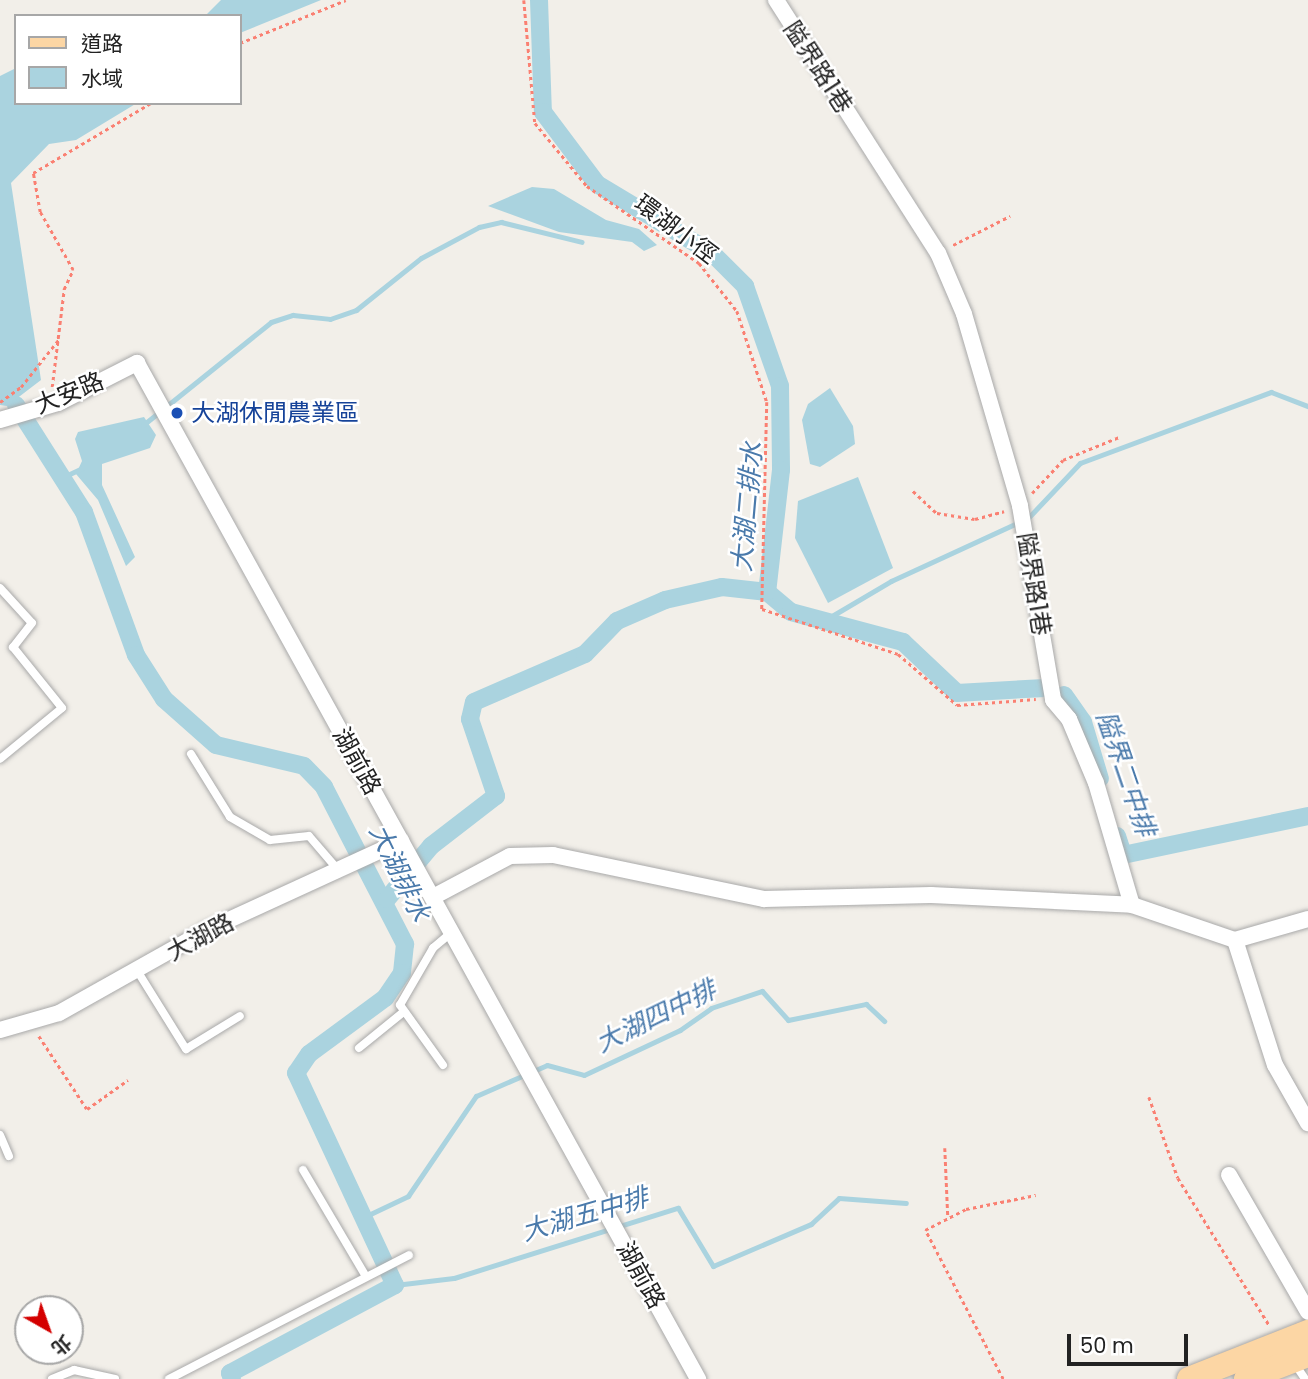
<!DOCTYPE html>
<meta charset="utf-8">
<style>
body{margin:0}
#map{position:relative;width:1308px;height:1379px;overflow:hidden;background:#f2efe9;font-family:Poppins,"Noto Sans TC",sans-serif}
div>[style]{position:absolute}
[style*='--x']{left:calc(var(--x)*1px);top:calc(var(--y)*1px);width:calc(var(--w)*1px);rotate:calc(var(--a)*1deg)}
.water>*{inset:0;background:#aad3df}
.stream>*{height:5px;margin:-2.5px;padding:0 2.5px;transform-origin:2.5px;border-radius:2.5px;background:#aad3df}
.canal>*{height:18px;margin:-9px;padding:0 9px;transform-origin:9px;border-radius:9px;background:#aad3df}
.path>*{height:2.5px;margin-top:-1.25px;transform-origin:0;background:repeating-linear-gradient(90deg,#fa8072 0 3.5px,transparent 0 7px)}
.roads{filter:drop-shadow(0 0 2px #a9a9a9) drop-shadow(0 0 2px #a9a9a9)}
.lane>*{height:8px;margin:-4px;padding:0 4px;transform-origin:4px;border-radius:4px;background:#fff}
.street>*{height:16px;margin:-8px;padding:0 8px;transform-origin:8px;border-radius:8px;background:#fff}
.primary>*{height:24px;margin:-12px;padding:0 12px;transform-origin:12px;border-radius:12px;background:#fcd6a4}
.dots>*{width:19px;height:19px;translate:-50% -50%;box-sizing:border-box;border:4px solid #fff;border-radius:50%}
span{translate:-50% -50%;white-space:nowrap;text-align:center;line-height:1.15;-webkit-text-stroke:5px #fff;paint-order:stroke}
.street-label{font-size:24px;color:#222}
.transit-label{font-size:24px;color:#164399}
.left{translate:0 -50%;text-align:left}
.water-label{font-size:26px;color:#4a7aab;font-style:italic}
.legend{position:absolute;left:14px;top:14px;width:228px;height:91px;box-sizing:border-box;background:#fff;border:2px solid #a7a7a7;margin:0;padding:9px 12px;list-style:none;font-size:21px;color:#222}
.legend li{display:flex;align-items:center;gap:14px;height:35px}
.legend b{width:35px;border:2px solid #a7a7a7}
.north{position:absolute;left:14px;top:1295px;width:70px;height:70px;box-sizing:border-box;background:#fff;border:2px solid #a7a7a7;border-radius:50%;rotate:140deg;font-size:19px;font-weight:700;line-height:28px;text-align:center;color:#222}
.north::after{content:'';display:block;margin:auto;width:24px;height:32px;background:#d40000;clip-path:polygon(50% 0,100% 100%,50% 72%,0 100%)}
.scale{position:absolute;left:1067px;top:1334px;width:121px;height:32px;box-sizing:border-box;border:4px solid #222;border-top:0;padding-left:9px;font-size:21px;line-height:24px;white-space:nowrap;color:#222;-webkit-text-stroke:5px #fff;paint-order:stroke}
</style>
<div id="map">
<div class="water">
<div style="clip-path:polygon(221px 0,321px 0,240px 33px,240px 16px,205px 16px)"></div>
<div style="clip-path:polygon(16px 68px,16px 103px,137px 103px,76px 140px,49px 144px,11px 183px,41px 380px,7px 406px,0 405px,0 76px)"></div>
<div style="clip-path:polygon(532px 187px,554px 189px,606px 220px,639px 229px,657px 245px,644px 251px,632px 242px,559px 232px,488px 206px)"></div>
<div style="clip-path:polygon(830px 388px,853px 426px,855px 444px,820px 467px,810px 464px,802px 420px,808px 404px)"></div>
<div style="clip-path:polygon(144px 417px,156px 435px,150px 448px,102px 464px,102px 485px,135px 557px,126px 566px,98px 500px,76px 474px,82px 461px,75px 439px,78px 432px)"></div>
<div style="clip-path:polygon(858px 477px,893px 568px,828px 603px,795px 538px,798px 501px)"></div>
</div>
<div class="stream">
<div style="--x:143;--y:425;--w:164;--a:-38.8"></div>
<div style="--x:271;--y:322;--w:23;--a:-18"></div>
<div style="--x:293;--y:315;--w:37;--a:6"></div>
<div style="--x:330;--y:319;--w:28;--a:-19"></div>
<div style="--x:356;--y:310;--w:83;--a:-38.7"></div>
<div style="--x:421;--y:258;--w:66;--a:-28.1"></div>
<div style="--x:479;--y:227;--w:23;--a:-13"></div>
<div style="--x:501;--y:222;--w:83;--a:13.9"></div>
<div style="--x:61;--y:478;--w:23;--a:-25"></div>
<div style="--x:825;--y:620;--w:77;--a:-30.6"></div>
<div style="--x:891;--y:581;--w:151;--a:-24.7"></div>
<div style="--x:1028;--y:518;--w:76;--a:-46.6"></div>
<div style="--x:1080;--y:463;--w:204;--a:-20.4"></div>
<div style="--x:1271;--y:392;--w:40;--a:21"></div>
<div style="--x:364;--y:1217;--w:49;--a:-25.5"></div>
<div style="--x:408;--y:1196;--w:121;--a:-55.8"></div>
<div style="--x:476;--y:1096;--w:77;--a:-23.6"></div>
<div style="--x:547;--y:1065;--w:38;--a:15"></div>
<div style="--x:584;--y:1075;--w:106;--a:-25.1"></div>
<div style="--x:680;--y:1030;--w:38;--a:-35"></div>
<div style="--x:711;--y:1008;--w:54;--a:-18.4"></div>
<div style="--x:762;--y:991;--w:39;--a:48"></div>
<div style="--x:788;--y:1020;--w:80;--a:-11.6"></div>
<div style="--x:866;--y:1004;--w:25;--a:43"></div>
<div style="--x:395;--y:1285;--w:59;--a:-6.8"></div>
<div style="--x:454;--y:1278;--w:235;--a:-17.4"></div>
<div style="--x:678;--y:1208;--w:68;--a:58.9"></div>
<div style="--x:713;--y:1266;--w:107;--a:-23.2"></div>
<div style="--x:811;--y:1224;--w:38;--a:-43"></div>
<div style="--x:839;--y:1198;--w:67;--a:4.3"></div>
</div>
<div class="canal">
<div style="--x:539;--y:0;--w:112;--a:88"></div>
<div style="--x:543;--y:112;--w:90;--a:53.1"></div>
<div style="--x:597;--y:184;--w:134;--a:31"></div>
<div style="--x:712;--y:253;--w:47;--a:45"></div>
<div style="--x:745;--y:286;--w:106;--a:70.7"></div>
<div style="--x:780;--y:386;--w:84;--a:89.3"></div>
<div style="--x:781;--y:470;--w:123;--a:96.5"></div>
<div style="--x:16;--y:405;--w:127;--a:57.6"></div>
<div style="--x:84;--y:512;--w:152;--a:70"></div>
<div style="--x:136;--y:655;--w:52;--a:57.5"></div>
<div style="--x:164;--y:699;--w:69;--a:41.5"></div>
<div style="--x:216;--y:745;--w:90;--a:13.4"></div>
<div style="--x:304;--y:766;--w:29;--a:46"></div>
<div style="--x:324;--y:787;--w:177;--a:62.7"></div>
<div style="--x:405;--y:944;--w:29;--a:96"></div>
<div style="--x:402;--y:973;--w:30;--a:124"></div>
<div style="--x:385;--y:998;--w:94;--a:143.6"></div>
<div style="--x:309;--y:1054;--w:23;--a:124"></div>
<div style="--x:296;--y:1073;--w:234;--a:65"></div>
<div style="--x:395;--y:1285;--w:187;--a:151.9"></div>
<div style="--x:230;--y:1373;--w:6;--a:72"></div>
<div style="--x:767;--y:592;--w:31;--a:40"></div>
<div style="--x:791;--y:612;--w:116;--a:15"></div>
<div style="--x:903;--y:642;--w:74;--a:43.4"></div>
<div style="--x:957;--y:693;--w:88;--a:-3.3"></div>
<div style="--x:1064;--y:695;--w:33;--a:55"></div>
<div style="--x:1083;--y:722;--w:59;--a:73.4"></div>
<div style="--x:1117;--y:836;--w:20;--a:72"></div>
<div style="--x:1123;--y:855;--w:189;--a:-11.9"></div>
<div style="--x:387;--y:899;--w:69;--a:-50.3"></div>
<div style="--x:431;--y:846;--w:82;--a:-37.6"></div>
<div style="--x:496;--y:796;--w:81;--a:-108.7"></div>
<div style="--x:470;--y:719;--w:17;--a:-77"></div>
<div style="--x:474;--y:702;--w:121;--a:-23.4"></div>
<div style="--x:585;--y:654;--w:46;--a:-45.9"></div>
<div style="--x:617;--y:621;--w:52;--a:-23.6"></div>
<div style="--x:665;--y:600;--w:58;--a:-12.8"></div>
<div style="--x:722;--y:587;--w:45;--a:6.3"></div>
</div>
<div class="path">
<div style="--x:524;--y:0;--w:123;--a:84.9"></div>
<div style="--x:535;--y:123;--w:82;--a:50.5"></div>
<div style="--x:587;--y:186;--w:136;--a:34.5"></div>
<div style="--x:699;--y:263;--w:61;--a:51.6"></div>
<div style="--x:737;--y:311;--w:96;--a:71.8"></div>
<div style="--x:767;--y:402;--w:207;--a:91.4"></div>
<div style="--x:762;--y:609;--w:143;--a:18.3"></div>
<div style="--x:898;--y:654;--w:78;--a:40.8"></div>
<div style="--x:957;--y:705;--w:79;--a:-4.3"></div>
<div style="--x:240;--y:43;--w:114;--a:-22.1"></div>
<div style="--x:953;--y:245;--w:64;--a:-27"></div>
<div style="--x:52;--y:387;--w:99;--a:-83"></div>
<div style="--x:64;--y:289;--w:21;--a:-65"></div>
<div style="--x:73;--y:270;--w:67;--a:-119.6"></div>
<div style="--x:40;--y:212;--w:40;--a:-100"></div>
<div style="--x:33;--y:173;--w:137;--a:-30.7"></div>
<div style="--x:0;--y:402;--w:26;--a:-36"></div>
<div style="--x:21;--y:387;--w:61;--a:-51.6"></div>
<div style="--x:913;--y:491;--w:33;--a:43"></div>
<div style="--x:937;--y:513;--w:38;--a:9"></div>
<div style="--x:975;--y:519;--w:30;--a:-15"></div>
<div style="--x:1032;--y:493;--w:45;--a:-46.8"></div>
<div style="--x:1063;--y:460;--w:61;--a:-22.3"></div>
<div style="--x:39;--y:1036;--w:87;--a:56.7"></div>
<div style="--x:87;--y:1109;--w:50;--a:-35.3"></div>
<div style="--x:1149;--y:1097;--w:86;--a:70.3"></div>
<div style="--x:1178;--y:1178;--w:173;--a:58.2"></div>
<div style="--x:945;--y:1148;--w:69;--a:87.5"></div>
<div style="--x:1003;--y:1379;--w:168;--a:-117.6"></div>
<div style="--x:925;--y:1230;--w:46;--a:-27.1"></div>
<div style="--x:966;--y:1209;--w:71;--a:-11.3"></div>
</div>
<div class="roads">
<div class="lane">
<div style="--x:0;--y:588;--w:47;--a:47.6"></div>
<div style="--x:32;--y:623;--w:31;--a:128"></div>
<div style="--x:13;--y:647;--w:78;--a:51.2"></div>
<div style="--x:62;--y:708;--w:80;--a:140.6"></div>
<div style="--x:191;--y:754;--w:74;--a:58.2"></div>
<div style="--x:230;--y:817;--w:46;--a:29.9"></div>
<div style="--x:270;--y:840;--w:39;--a:-6"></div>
<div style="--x:309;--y:836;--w:46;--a:49.4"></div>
<div style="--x:138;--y:972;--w:91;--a:58.1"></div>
<div style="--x:186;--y:1049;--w:63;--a:-31.4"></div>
<div style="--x:359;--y:1048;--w:55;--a:-39.1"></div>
<div style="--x:443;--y:1065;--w:74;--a:-125.6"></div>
<div style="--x:400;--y:1005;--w:66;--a:-59.9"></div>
<div style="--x:433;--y:948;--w:25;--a:-40"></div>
<div style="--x:0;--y:1135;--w:23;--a:67"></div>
<div style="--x:303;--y:1170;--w:122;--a:59.4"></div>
<div style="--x:1295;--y:1364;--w:18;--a:56"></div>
<div style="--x:52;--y:1379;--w:24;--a:-22"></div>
<div style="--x:74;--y:1370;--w:42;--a:12.4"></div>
<div style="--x:169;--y:1379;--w:270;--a:-27.3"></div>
</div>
<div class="street">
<div style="--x:776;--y:0;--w:300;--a:57.4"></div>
<div style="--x:938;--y:253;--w:66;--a:66.9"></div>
<div style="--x:964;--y:314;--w:200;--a:73.7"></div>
<div style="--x:1020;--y:506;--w:197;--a:80.3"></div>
<div style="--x:1053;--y:700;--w:25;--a:50"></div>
<div style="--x:1069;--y:719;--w:69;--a:67.1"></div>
<div style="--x:1096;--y:783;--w:127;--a:73.6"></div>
<div style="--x:1132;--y:905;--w:109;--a:18.8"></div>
<div style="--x:1235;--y:940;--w:131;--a:72.3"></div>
<div style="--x:1275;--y:1065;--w:67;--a:60.4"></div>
<div style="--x:0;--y:420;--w:60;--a:-16.3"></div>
<div style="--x:58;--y:403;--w:89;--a:-26.9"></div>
<div style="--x:137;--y:363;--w:1161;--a:61.09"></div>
<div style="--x:433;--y:897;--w:87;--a:-28"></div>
<div style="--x:510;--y:856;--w:43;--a:-1.3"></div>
<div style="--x:553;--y:855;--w:216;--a:11.8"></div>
<div style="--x:764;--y:899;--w:167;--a:-1.4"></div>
<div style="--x:931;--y:895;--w:201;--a:2.8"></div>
<div style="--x:1235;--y:940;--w:76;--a:-16"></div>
<div style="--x:0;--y:1030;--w:61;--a:-16.1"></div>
<div style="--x:59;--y:1013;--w:167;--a:-29.3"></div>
<div style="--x:205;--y:931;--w:216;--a:-24.7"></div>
<div style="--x:1229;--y:1175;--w:158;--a:60"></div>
</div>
<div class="primary">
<div style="--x:1189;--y:1379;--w:128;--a:-21.6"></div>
<div style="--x:1246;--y:1379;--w:66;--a:-21.2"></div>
</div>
</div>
<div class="dots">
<div style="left:177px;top:413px;background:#1a4fb4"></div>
</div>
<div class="street-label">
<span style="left:818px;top:67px;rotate:57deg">隘界路1巷</span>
<span style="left:676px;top:229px;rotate:37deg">環湖小徑</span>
<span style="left:69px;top:393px;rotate:-22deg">大安路</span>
<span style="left:1034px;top:584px;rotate:81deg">隘界路1巷</span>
<span style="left:357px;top:761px;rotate:61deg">湖前路</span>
<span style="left:200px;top:937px;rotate:-28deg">大湖路</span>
<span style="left:641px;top:1275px;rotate:61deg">湖前路</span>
</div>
<div class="transit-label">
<span class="left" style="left:191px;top:413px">大湖休閒農業區</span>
</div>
<div class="water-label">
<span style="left:748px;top:507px;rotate:-85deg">大湖二排水</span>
<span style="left:1125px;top:774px;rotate:71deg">隘界二中排</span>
<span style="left:399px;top:873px;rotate:64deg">大湖排水</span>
<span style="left:656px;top:1017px;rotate:-26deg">大湖四中排</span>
<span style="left:585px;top:1215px;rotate:-16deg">大湖五中排</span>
</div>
<ul class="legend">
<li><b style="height:9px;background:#fcd6a4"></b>道路</li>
<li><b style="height:19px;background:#aad3df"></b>水域</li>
</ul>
<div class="north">北</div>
<div class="scale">50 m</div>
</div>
